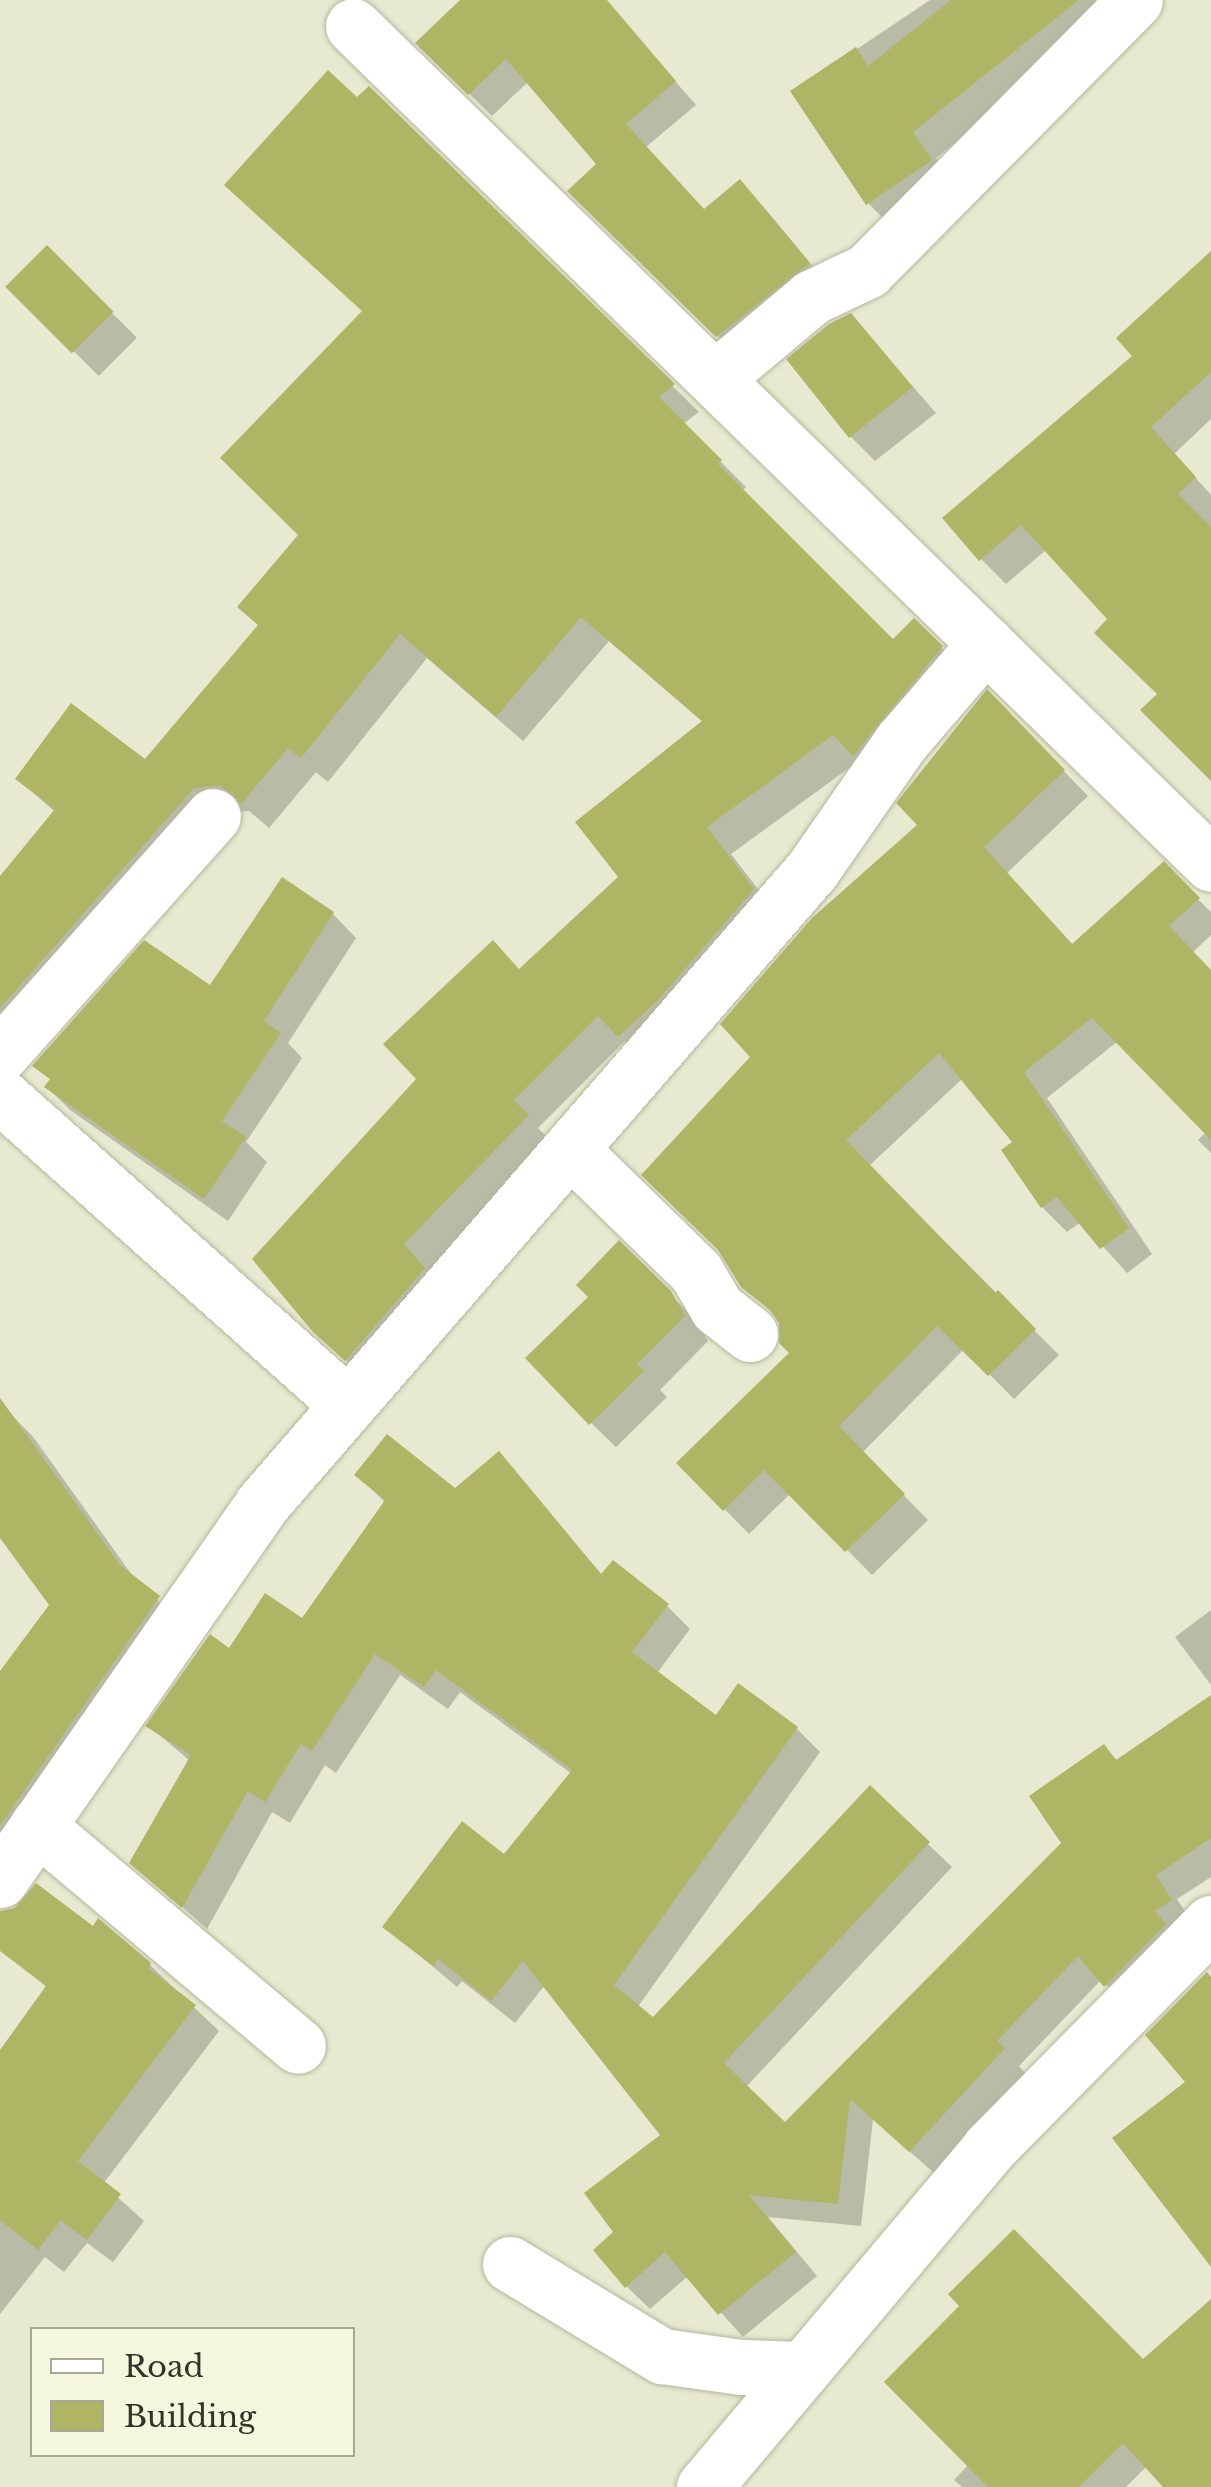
<!DOCTYPE html>
<style>
body{margin:0}
#map{position:relative;width:1211px;height:2487px;overflow:hidden;background:#e7ead0;font-family:"Libre Baskerville",serif}
div>[style]{position:absolute}
[style*='--x']{left:calc(var(--x)*1px);top:calc(var(--y)*1px);width:calc(var(--w)*1px);rotate:calc(var(--a)*1deg)}
.shadow>*{inset:0;background:#0003;transform-origin:0 0}
.building>*{inset:0;background:#aeb564;transform-origin:0 0}
.roads{filter:drop-shadow(0 0 2px #b3b79d) drop-shadow(0 0 2px #b3b79d)}
.minor>*{height:55px;margin:-27.5px;padding:0 27.5px;transform-origin:27.5px;border-radius:27.5px;background:#fff}
span{translate:-50% -50%;white-space:nowrap;text-align:center;line-height:1.15;-webkit-text-stroke:8px #f4f7dd;paint-order:stroke}
.legend{position:absolute;left:30px;top:2327px;width:325px;height:130px;box-sizing:border-box;background:#f4f7dd;border:2px solid #a6a995;margin:0;padding:12px 18px;list-style:none;font-size:30px;color:#323329}
.legend li{display:flex;align-items:center;gap:20px;height:50px}
.legend b{width:50px;border:2px solid #a6a995}
</style>
<div id="map">
<div class="shadow">
<div style="clip-path:polygon(463px 0,604px 0,696px 105px,646px 147px,705px 211px,762px 205px,830px 287px,740px 358px,570px 191px,600px 164px,529px 81px,492px 116px,418px 43px)"></div>
<div style="clip-path:polygon(930px 0,1106px 0,1117px 14px,936px 158px,955px 186px,893px 228px,868px 203px,793px 92px)"></div>
<div style="clip-path:polygon(369px 89px,699px 412px,683px 424px,746px 487px,742px 491px,893px 642px,914px 621px,967px 673px,860px 760px,731px 854px,779px 916px,646px 1062px,625px 1041px,538px 1128px,553px 1143px,373px 1385px,342px 1357px,520px 971px,621px 877px,704px 723px,609px 641px,523px 741px,427px 658px,328px 782px,316px 772px,269px 828px,249px 811px,221px 813px,0 1046px,0 880px,56px 813px,18px 779px,146px 762px,260px 627px,301px 535px,364px 312px,357px 100px)"></div>
<div style="left:47px;top:248px;width:127px;height:54px;rotate:45deg"></div>
<div style="clip-path:polygon(1211px 278px,1211px 419px,1174px 454px,1211px 495px,1211px 778px,1111px 619px,1047px 549px,1006px 584px,981px 559px,1136px 356px)"></div>
<div style="clip-path:polygon(851px 316px,936px 413px,875px 461px,851px 437px)"></div>
<div style="clip-path:polygon(1012px 718px,1088px 796px,1007px 873px,1074px 946px,1163px 865px,1211px 912px,1211px 935px,1192px 953px,1211px 973px,1211px 1153px,1198px 1140px,1206px 1132px,1118px 1041px,1047px 1098px,1152px 1254px,1127px 1273px,1081px 1222px,1067px 1232px,1042px 1207px,1016px 1142px,963px 1078px,869px 1166px,1059px 1355px,1014px 1399px,964px 1349px,862px 1453px,928px 1520px,872px 1575px,791px 1493px,749px 1534px,679px 1463px,792px 1353px,781px 1321px,743px 1286px,754px 1057px,920px 825px)"></div>
<div style="clip-path:polygon(283px 881px,333px 914px,356px 938px,288px 1043px,302px 1058px,246px 1142px,267px 1162px,228px 1221px,70px 1110px,47px 1087px,52px 1081px,36px 1065px,211px 988px)"></div>
<div style="clip-path:polygon(619px 1244px,695px 1319px,708px 1341px,660px 1390px,667px 1397px,616px 1447px,591px 1423px,591px 1297px)"></div>
<div style="clip-path:polygon(5px 1408px,34px 1438px,137px 1582px,188px 1627px,0 1873px,0 1675px,52px 1605px,0 1534px,0 1412px)"></div>
<div style="clip-path:polygon(499px 1455px,603px 1576px,667px 1606px,690px 1629px,657px 1673px,716px 1718px,797px 1729px,820px 1752px,637px 2008px,654px 2021px,870px 1789px,952px 1867px,746px 2087px,785px 2125px,1065px 1843px,1104px 1747px,1118px 1761px,1211px 1699px,1211px 1877px,1177px 1899px,1194px 1925px,1129px 2008px,1101px 1980px,1019px 2066px,1026px 2074px,934px 2173px,873px 2119px,861px 2226px,768px 2217px,817px 2276px,743px 2337px,688px 2276px,650px 2309px,626px 2286px,617px 2233px,663px 2135px,545px 1985px,515px 2023px,462px 1981px,457px 1987px,386px 1927px,505px 1858px,572px 1774px,460px 1692px,448px 1709px,400px 1675px,336px 1773px,325px 1765px,290px 1823px,272px 1812px,207px 1929px,132px 1862px,190px 1761px,149px 1726px,230px 1652px,303px 1621px,386px 1503px,357px 1475px,455px 1492px)"></div>
<div style="clip-path:polygon(1211px 1610px,1211px 1685px,1175px 1637px)"></div>
<div style="clip-path:polygon(150px 1965px,219px 2031px,103px 2184px,144px 2221px,113px 2262px,87px 2243px,64px 2272px,45px 2257px,0 2314px,0 2055px,48px 1989px,28px 1969px)"></div>
<div style="clip-path:polygon(1211px 2303px,1211px 2487px,1167px 2487px,1147px 2466px,1126px 2487px,962px 2487px,954px 2480px,969px 2464px,1143px 2363px)"></div>
</div>
<div class="building">
<div style="clip-path:polygon(460px 0,607px 0,676px 81px,626px 124px,704px 209px,740px 179px,810px 263px,716px 337px,567px 191px,596px 164px,506px 59px,468px 95px,415px 43px)"></div>
<div style="clip-path:polygon(951px 0,1079px 0,913px 132px,932px 160px,866px 205px,790px 91px,856px 47px,868px 66px)"></div>
<div style="clip-path:polygon(328px 70px,357px 97px,369px 86px,675px 384px,659px 397px,722px 460px,718px 464px,893px 639px,914px 618px,943px 646px,853px 756px,833px 735px,707px 827px,754px 889px,658px 1000px,618px 1037px,598px 1016px,514px 1100px,529px 1115px,404px 1244px,425px 1268px,345px 1361px,313px 1332px,252px 1259px,416px 1079px,383px 1044px,493px 940px,519px 969px,618px 877px,575px 822px,702px 721px,581px 617px,496px 717px,400px 634px,301px 758px,288px 748px,241px 804px,220px 786px,194px 788px,0 1008px,0 876px,55px 809px,15px 779px,71px 703px,145px 759px,258px 625px,237px 607px,298px 535px,220px 458px,362px 311px,224px 185px)"></div>
<div style="left:47px;top:245px;width:94px;height:59px;rotate:45deg"></div>
<div style="clip-path:polygon(1211px 251px,1211px 372px,1151px 427px,1196px 477px,1178px 494px,1211px 527px,1211px 781px,1140px 710px,1157px 694px,1094px 633px,1107px 619px,1021px 525px,979px 561px,942px 518px,1132px 356px,1116px 338px)"></div>
<div style="clip-path:polygon(851px 313px,913px 387px,849px 438px,786px 359px,829px 324px)"></div>
<div style="clip-path:polygon(987px 689px,1065px 770px,984px 847px,1072px 944px,1164px 861px,1200px 898px,1169px 926px,1211px 970px,1211px 1140px,1092px 1018px,1024px 1072px,1129px 1228px,1100px 1249px,1057px 1197px,1041px 1208px,1001px 1150px,1012px 1142px,939px 1053px,846px 1140px,995px 1293px,998px 1290px,1036px 1329px,988px 1376px,937px 1326px,839px 1426px,905px 1494px,845px 1552px,764px 1470px,723px 1511px,676px 1463px,789px 1353px,779px 1343px,779px 1323px,770px 1310px,741px 1287px,718px 1250px,641px 1175px,750px 1057px,720px 1024px,812px 918px,917px 825px,896px 803px)"></div>
<div style="clip-path:polygon(282px 877px,334px 912px,264px 1021px,281px 1033px,222px 1121px,246px 1137px,204px 1199px,44px 1087px,50px 1079px,32px 1066px,144px 940px,210px 985px)"></div>
<div style="clip-path:polygon(619px 1240px,671px 1291px,685px 1316px,637px 1364px,644px 1371px,589px 1425px,525px 1358px,588px 1297px,576px 1285px)"></div>
<div style="clip-path:polygon(0 1398px,120px 1565px,160px 1596px,0 1825px,0 1671px,49px 1605px,0 1538px)"></div>
<div style="clip-path:polygon(387px 1434px,455px 1488px,499px 1451px,601px 1574px,613px 1560px,669px 1604px,632px 1652px,716px 1715px,738px 1683px,798px 1727px,614px 1985px,653px 2017px,870px 1785px,930px 1842px,724px 2063px,785px 2122px,1061px 1843px,1029px 1796px,1104px 1744px,1116px 1760px,1211px 1695px,1211px 1838px,1156px 1875px,1172px 1900px,1155px 1911px,1166px 1924px,1104px 1987px,1078px 1956px,997px 2041px,1005px 2048px,909px 2152px,850px 2099px,838px 2204px,749px 2195px,796px 2252px,718px 2315px,665px 2252px,625px 2288px,593px 2250px,613px 2232px,584px 2193px,660px 2135px,523px 1961px,491px 2001px,438px 1959px,433px 1966px,382px 1927px,462px 1821px,504px 1854px,572px 1770px,436px 1670px,424px 1687px,375px 1654px,312px 1751px,301px 1744px,265px 1802px,248px 1791px,182px 1908px,129px 1863px,191px 1755px,145px 1726px,210px 1634px,229px 1648px,265px 1593px,302px 1618px,385px 1500px,354px 1475px)"></div>
<div style="clip-path:polygon(36px 1883px,93px 1926px,98px 1918px,151px 1963px,148px 1968px,196px 2005px,78px 2161px,121px 2194px,87px 2240px,61px 2220px,38px 2250px,0 2220px,0 2050px,46px 1986px,0 1951px,0 1911px,14px 1908px)"></div>
<div style="clip-path:polygon(1207px 1972px,1211px 1977px,1211px 2267px,1112px 2138px,1185px 2082px,1145px 2035px)"></div>
<div style="clip-path:polygon(1014px 2229px,1143px 2359px,1211px 2299px,1211px 2487px,1163px 2487px,1123px 2443px,1079px 2487px,988px 2487px,884px 2382px,959px 2306px,948px 2294px)"></div>
</div>
<div class="roads">
<div class="minor">
<div style="--x:353;--y:26;--w:1199;--a:44.32"></div>
<div style="--x:719;--y:381;--w:20;--a:-53"></div>
<div style="--x:731;--y:365;--w:106;--a:-40"></div>
<div style="--x:812;--y:297;--w:61;--a:-25.3"></div>
<div style="--x:867;--y:271;--w:381;--a:-45.3"></div>
<div style="--x:0;--y:1055;--w:320;--a:-48.3"></div>
<div style="--x:0;--y:1095;--w:466;--a:41.7"></div>
<div style="--x:570;--y:1149;--w:176;--a:44.3"></div>
<div style="--x:696;--y:1272;--w:42;--a:59.7"></div>
<div style="--x:717;--y:1308;--w:42;--a:38.2"></div>
<div style="--x:37;--y:1826;--w:341;--a:40.1"></div>
<div style="--x:0;--y:1880;--w:458;--a:-55.1"></div>
<div style="--x:262;--y:1504;--w:839;--a:-49.06"></div>
<div style="--x:812;--y:870;--w:156;--a:-55.2"></div>
<div style="--x:901;--y:742;--w:130;--a:-49.4"></div>
<div style="--x:510;--y:2264;--w:178;--a:31.2"></div>
<div style="--x:662;--y:2356;--w:80;--a:7.9"></div>
<div style="--x:741;--y:2367;--w:62;--a:1.8"></div>
<div style="--x:704;--y:2487;--w:443;--a:-49.9"></div>
<div style="--x:989;--y:2148;--w:316;--a:-45.4"></div>
</div>
</div>
<ul class="legend">
<li><b style="height:12px;background:#fff"></b>Road</li>
<li><b style="height:28px;background:#aeb564"></b>Building</li>
</ul>
</div>
